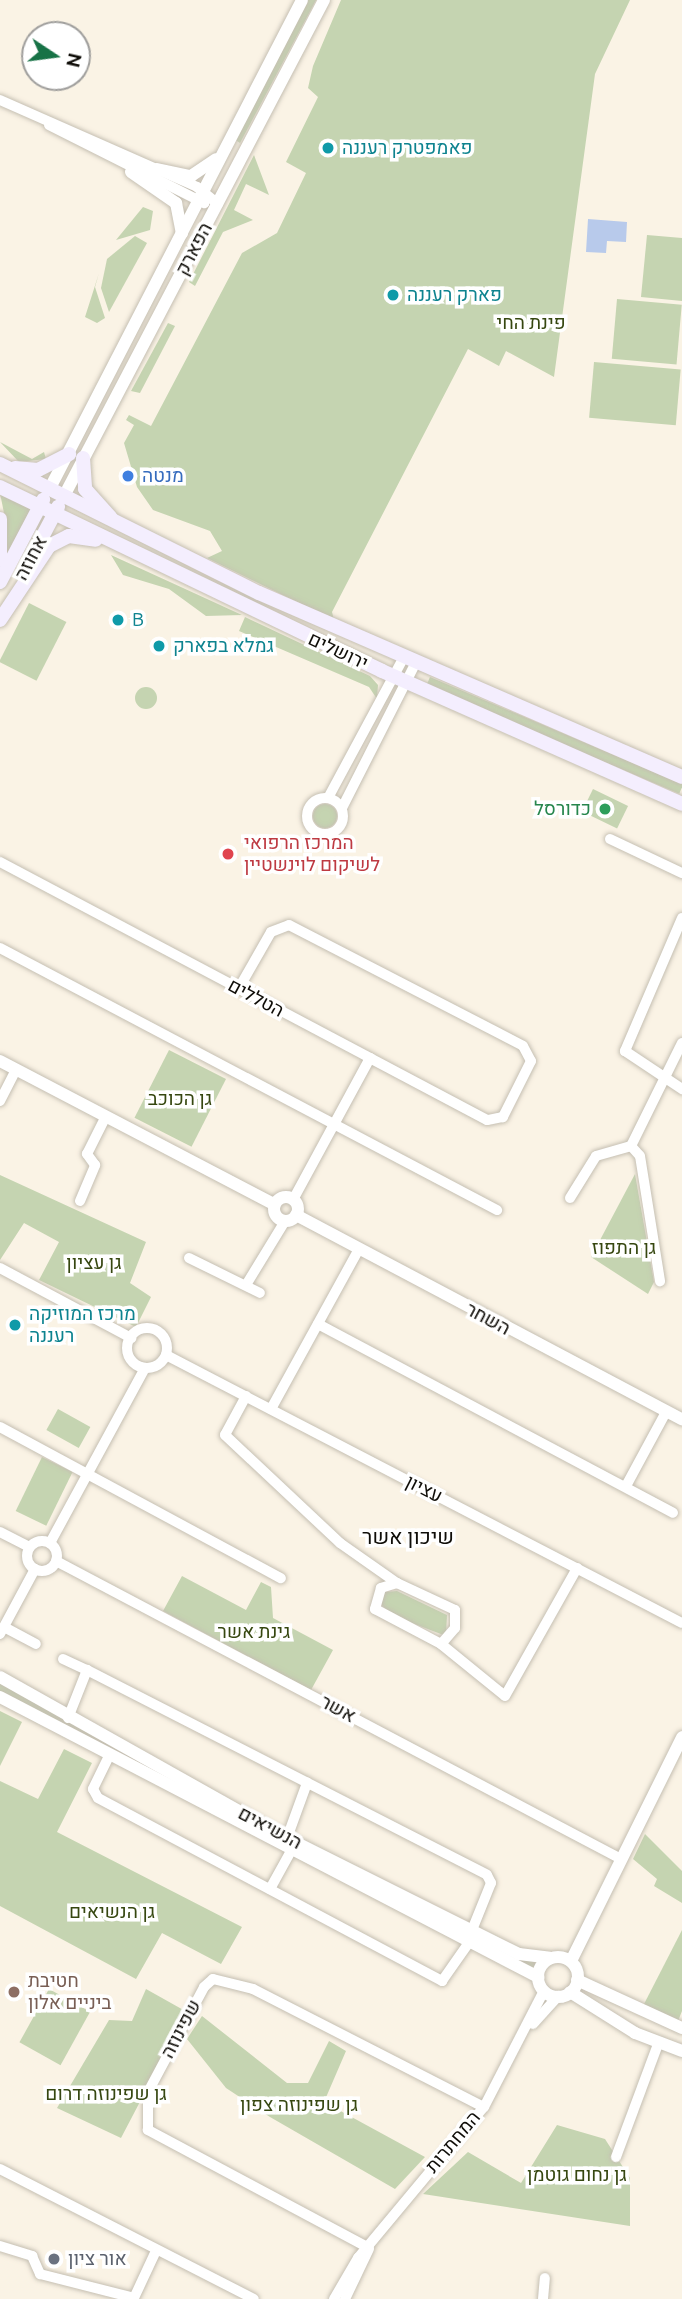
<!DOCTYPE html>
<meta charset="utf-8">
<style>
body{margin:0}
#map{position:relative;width:682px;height:2299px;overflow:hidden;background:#faf3e5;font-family:Ubuntu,Heebo,sans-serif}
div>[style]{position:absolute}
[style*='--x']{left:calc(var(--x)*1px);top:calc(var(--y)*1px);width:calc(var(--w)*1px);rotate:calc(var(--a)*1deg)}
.green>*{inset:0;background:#c5d4b1;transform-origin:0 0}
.round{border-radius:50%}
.water>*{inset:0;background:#b8caeb}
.roads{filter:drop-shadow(0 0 2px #c5bfb2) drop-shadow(0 0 2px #c5bfb2)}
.minor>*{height:10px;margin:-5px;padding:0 5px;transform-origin:5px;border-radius:5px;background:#fff}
.minor>.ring{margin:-5px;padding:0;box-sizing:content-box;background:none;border:10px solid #fff;border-radius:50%}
.tertiary>*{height:12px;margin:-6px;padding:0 6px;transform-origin:6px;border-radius:6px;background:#fff}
.tertiary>.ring{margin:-6px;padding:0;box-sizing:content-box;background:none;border:12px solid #fff;border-radius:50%}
.secondary>*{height:14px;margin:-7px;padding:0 7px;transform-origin:7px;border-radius:7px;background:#f4eefe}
.dots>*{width:19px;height:19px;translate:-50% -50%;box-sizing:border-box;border:4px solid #fff;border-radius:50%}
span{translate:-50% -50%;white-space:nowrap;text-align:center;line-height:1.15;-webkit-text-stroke:7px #fff;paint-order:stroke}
.culture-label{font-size:19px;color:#0d838f}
.left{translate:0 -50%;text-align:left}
.street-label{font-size:19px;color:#0f0d08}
.park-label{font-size:19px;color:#364710}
.shop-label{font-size:19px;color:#366cbe}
.leisure-label{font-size:19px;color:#27864d}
.right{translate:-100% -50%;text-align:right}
.health-label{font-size:19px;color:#be3a42}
.education-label{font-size:19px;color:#785e54}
.worship-label{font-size:19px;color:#5b616d}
.neighbourhood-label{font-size:21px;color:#0f0d08}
.north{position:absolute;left:21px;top:21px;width:70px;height:70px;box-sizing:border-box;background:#fff;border:2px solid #9f9e9c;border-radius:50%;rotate:103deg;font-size:19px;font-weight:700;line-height:28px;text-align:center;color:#0f0d08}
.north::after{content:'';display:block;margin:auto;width:24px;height:32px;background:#177246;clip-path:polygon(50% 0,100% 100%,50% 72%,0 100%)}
</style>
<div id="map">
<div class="green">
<div style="clip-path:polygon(305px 0,316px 0,240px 143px,234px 139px)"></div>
<div style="clip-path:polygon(341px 0,630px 0,595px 74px,554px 377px,506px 351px,499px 366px,468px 349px,332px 612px,334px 620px,207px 558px,222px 551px,210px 531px,153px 510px,137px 487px,124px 443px,134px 425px,126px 420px,129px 415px,151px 426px,242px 253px,277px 233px,306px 173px,286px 162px,318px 97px,308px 88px,313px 66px)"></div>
<div style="clip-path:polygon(254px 155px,269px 195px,246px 184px,234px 210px,253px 220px,223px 232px,195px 286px,189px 282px)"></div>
<div style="clip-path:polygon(143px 207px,153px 211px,150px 230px,116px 240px)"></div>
<div style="clip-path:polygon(647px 235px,682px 238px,682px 301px,641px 297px)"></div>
<div style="clip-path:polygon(135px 236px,147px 243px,109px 312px,101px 288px,107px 259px)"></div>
<div style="clip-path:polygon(99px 273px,95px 287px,105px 318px,97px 323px,85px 317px)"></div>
<div style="left:617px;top:299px;width:65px;height:60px;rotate:5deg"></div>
<div style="clip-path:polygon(168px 323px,175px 326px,140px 393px,131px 391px)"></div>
<div style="left:594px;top:362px;width:87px;height:56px;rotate:5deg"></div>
<div style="clip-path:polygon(0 442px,32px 459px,44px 452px,46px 459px,19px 462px)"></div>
<div style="clip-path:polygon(0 493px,31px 509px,2px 565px,6px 523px)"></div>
<div style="clip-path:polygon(111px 555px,242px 615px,206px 616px,169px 589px,123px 575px)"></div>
<div style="left:29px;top:603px;width:42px;height:66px;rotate:27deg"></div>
<div style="clip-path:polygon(245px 617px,370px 676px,378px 685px,377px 699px,369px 687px,239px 631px)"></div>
<div style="left:430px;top:677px;width:275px;height:10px;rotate:23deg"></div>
<div class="round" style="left:135px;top:687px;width:22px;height:22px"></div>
<div style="left:593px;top:789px;width:39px;height:25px;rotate:26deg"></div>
<div class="round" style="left:313px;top:804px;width:24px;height:24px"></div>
<div style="left:169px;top:1050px;width:64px;height:76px;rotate:27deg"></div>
<div style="clip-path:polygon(635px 1174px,654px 1282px,648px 1294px,591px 1257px)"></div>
<div style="clip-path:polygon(0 1175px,146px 1242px,130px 1283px,151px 1297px,136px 1327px,39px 1280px,59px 1242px,24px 1223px,0 1260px)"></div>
<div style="left:58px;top:1409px;width:37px;height:24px;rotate:29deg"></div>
<div style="left:42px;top:1457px;width:34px;height:60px;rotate:26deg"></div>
<div style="clip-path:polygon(182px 1576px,246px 1610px,261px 1582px,271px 1587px,273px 1618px,333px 1650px,311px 1690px,163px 1611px)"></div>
<div style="clip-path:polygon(397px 1591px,447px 1615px,446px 1636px,391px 1615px,380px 1603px,385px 1592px)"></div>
<div style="clip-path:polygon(0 1683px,292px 1844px,540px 1959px,534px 1972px,0 1692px)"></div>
<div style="clip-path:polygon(0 1711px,22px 1722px,0 1766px)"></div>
<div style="clip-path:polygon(64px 1749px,92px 1763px,57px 1832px,242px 1927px,221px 1964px,162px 1933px,136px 1979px,0 1906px,0 1781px,38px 1799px)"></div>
<div style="clip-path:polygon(645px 1834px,682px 1871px,682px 1903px,654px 1886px,657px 1879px,633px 1859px)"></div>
<div style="clip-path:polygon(682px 1930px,682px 2011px,678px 2021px,643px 2006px)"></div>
<div style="left:49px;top:1989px;width:47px;height:61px;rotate:29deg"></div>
<div style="clip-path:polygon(146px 1989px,187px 2012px,121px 2138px,57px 2108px,109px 2020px,132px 2021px)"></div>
<div style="clip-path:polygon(202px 2016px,287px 2083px,308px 2083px,329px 2041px,346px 2051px,324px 2102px,425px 2157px,395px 2189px,270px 2117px,226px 2088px,187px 2039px)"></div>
<div style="clip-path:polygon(557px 2125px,605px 2139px,630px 2178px,630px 2226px,423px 2194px,468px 2152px,521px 2183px)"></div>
</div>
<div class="water">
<div style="clip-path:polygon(588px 219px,627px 222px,626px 242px,607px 241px,606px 253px,586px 252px)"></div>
</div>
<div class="roads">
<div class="minor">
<div style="--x:0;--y:100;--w:215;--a:23.8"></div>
<div style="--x:197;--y:187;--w:27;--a:39"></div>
<div style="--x:49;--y:125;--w:174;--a:26.7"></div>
<div class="ring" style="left:307px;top:798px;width:26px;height:26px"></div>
<div style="--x:328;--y:798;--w:158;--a:-61.7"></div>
<div style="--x:342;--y:808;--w:161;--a:-63.1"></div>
<div style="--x:610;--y:839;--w:80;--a:25.3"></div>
<div style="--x:0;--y:862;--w:419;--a:27.9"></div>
<div style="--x:370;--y:1058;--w:162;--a:118.5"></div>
<div style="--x:682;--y:918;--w:145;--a:113.2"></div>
<div style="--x:625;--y:1051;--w:69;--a:33.7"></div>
<div style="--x:0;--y:948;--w:562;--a:27.8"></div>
<div style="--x:239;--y:988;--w:64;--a:-60.3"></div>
<div style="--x:271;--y:932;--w:19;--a:-21"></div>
<div style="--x:289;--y:925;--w:263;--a:27.3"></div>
<div style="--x:523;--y:1046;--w:17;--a:62"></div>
<div style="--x:531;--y:1061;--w:63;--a:116.6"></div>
<div style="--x:503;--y:1117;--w:16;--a:169"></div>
<div style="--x:487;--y:1120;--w:132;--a:-152.1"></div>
<div style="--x:0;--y:1101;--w:36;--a:-63"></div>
<div style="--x:631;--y:1146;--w:115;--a:-63.7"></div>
<div style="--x:570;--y:1198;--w:49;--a:-58.2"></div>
<div style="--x:596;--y:1156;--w:36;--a:-16"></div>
<div style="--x:631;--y:1146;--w:13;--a:48"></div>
<div style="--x:640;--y:1156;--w:127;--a:80.9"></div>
<div style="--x:80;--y:1201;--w:39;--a:-67"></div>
<div style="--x:95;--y:1165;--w:14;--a:-126"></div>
<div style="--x:87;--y:1154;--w:42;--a:-63.4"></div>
<div style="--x:189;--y:1258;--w:79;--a:26.2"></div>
<div style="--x:0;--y:1268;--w:149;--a:28.1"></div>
<div style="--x:246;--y:1285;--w:75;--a:-58.6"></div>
<div style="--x:318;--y:1324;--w:402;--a:28"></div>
<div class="ring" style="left:127px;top:1328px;width:30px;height:30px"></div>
<div style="--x:166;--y:1355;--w:581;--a:27.45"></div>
<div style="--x:246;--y:1396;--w:44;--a:118.3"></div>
<div style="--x:225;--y:1435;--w:158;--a:43.2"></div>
<div style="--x:340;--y:1543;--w:70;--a:35.1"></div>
<div style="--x:397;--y:1583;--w:64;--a:25"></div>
<div style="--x:455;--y:1610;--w:18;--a:90"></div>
<div style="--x:455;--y:1628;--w:21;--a:131"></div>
<div style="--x:271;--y:1409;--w:183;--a:-61.2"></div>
<div style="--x:0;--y:1427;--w:319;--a:28.3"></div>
<div style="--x:626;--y:1486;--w:84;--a:-61.6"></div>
<div style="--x:0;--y:1532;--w:33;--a:27"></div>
<div class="ring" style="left:27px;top:1541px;width:20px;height:20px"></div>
<div style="--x:50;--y:1543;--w:199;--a:-61.5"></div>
<div style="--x:56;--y:1561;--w:637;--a:27.81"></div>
<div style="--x:397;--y:1583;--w:17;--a:163"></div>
<div style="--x:381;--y:1588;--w:22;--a:106"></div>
<div style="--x:375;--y:1609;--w:75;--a:27.9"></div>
<div style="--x:441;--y:1644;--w:82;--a:39.1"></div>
<div style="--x:505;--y:1696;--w:147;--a:-60.6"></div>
<div style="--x:4;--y:1627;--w:36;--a:28"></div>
<div style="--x:0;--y:1634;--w:74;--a:-61.7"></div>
<div style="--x:63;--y:1659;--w:26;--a:25"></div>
<div style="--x:68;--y:1718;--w:52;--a:-68.4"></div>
<div style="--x:87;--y:1670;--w:449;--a:27.1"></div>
<div style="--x:487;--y:1875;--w:9;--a:63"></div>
<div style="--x:491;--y:1883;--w:51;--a:112"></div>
<div style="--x:110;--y:1754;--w:39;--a:116"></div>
<div style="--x:93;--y:1789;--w:10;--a:61"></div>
<div style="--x:98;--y:1798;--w:390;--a:28"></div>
<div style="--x:442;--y:1981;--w:49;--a:-55"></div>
<div style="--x:287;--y:1838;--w:59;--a:-70"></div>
<div style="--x:270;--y:1889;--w:43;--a:-61.1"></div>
<div style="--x:533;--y:2024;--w:38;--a:-48"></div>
<div style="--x:616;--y:2157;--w:121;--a:-69.6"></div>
<div style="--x:0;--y:2169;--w:285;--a:27.1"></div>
<div style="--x:0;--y:2246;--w:34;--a:17"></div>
<div style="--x:32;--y:2256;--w:20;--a:66"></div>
<div style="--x:40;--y:2274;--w:97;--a:14.3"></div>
<div style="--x:134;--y:2298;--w:50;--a:-65"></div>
<div style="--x:369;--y:2248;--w:251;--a:-151.9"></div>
<div style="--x:148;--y:2130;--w:38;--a:-90"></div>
<div style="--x:148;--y:2092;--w:119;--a:-61.9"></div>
<div style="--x:204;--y:1987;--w:12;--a:-42"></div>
<div style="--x:213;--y:1979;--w:41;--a:14"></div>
<div style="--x:253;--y:1989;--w:259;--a:27.1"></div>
<div style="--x:334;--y:2299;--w:48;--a:-59.7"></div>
<div style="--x:358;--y:2258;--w:197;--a:-50.2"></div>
<div style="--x:484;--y:2107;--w:131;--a:-62.7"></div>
<div style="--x:345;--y:2299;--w:55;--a:-64.4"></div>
<div style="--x:543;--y:2299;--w:21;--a:-85"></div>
</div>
<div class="tertiary">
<div style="--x:157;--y:169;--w:35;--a:12"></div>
<div style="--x:191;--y:176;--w:30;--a:-34"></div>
<div style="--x:131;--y:172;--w:55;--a:34.6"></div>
<div style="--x:176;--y:203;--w:31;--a:79"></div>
<div style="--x:49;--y:490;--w:551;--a:-62.69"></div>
<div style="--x:63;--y:498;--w:562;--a:-62.34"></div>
<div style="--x:0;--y:1061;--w:310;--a:27.6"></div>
<div class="ring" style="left:274px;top:1197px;width:12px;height:12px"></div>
<div style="--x:296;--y:1215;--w:437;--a:27.9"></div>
<div style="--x:0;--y:1677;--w:329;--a:29.3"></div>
<div style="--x:287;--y:1838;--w:259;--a:26.6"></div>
<div style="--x:519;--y:1954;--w:31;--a:7"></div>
<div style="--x:0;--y:1697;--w:607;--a:27.49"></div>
<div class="ring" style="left:538px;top:1957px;width:28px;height:28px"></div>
<div style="--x:571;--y:1961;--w:250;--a:-63.6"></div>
<div style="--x:577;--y:1980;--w:115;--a:24.6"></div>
<div style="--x:570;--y:1992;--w:77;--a:32.2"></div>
<div style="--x:635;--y:2033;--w:50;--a:21"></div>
</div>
<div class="secondary">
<div style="--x:83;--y:458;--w:31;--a:86"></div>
<div style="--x:85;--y:489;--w:38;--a:48"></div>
<div style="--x:0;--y:464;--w:289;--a:26.5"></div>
<div style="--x:259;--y:593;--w:461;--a:23.5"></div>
<div style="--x:15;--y:468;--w:23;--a:5"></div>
<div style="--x:38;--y:470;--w:35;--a:-27"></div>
<div style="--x:0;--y:487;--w:424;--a:25.7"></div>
<div style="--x:382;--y:671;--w:328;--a:23.9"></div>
<div style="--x:0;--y:519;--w:41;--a:90"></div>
<div style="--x:31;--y:558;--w:58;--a:-62.1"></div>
<div style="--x:0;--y:582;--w:93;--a:-62.3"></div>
<div style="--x:0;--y:620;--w:89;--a:-56.5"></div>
<div style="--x:49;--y:546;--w:22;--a:-27"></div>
<div style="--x:69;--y:536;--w:27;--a:8"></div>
</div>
</div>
<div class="dots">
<div style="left:328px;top:148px;background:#0f9aa8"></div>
<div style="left:393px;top:295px;background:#0f9aa8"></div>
<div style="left:128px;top:476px;background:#3f7fe0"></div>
<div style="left:118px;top:620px;background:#0f9aa8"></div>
<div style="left:159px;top:646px;background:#0f9aa8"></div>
<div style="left:605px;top:809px;background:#2e9e5b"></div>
<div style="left:228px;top:854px;background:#e0444e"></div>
<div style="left:15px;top:1325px;background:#0f9aa8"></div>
<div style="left:14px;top:1992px;background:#8d6e63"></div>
<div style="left:54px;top:2259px;background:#6b7280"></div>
</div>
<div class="culture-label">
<span class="left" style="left:342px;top:148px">פאמפטרק רעננה</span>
<span class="left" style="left:407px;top:295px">פארק רעננה</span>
<span class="left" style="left:132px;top:620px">B</span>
<span class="left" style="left:173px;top:646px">גמלא בפארק</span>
<span class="left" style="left:29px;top:1325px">מרכז המוזיקה<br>רעננה</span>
</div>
<div class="street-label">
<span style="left:194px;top:249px;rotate:-62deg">הפארק</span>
<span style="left:31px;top:558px;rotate:-62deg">אחוזה</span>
<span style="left:338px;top:651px;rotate:25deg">ירושלים</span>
<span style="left:256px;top:998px;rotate:28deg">הטללים</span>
<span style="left:488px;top:1319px;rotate:28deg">השחר</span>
<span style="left:424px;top:1489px;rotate:27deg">עציון</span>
<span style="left:338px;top:1709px;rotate:28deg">אשר</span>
<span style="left:270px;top:1828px;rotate:28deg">הנשיאים</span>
<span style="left:181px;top:2029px;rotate:-62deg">שפינוזה</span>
<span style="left:453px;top:2142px;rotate:-50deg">המחתרות</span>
</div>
<div class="park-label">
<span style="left:531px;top:323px">פינת החי</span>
<span style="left:180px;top:1099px">גן הכוכב</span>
<span style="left:624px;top:1248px">גן התפוז</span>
<span style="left:94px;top:1263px">גן עציון</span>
<span style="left:254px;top:1632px">גינת אשר</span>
<span style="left:112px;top:1912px">גן הנשיאים</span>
<span style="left:106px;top:2094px">גן שפינוזה דרום</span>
<span style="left:299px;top:2105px">גן שפינוזה צפון</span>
<span style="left:577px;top:2175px">גן נחום גוטמן</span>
</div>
<div class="shop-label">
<span class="left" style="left:142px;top:476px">מנטה</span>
</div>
<div class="leisure-label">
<span class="right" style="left:591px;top:809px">כדורסל</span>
</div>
<div class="health-label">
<span class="left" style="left:244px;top:854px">המרכז הרפואי<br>לשיקום לוינשטיין</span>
</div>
<div class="education-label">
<span class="left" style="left:28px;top:1992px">חטיבת<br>ביניים אלון</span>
</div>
<div class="worship-label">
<span class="left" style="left:68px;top:2259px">אור ציון</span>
</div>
<div class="neighbourhood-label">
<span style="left:408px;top:1536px">שיכון אשר</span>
</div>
<div class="north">N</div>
</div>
